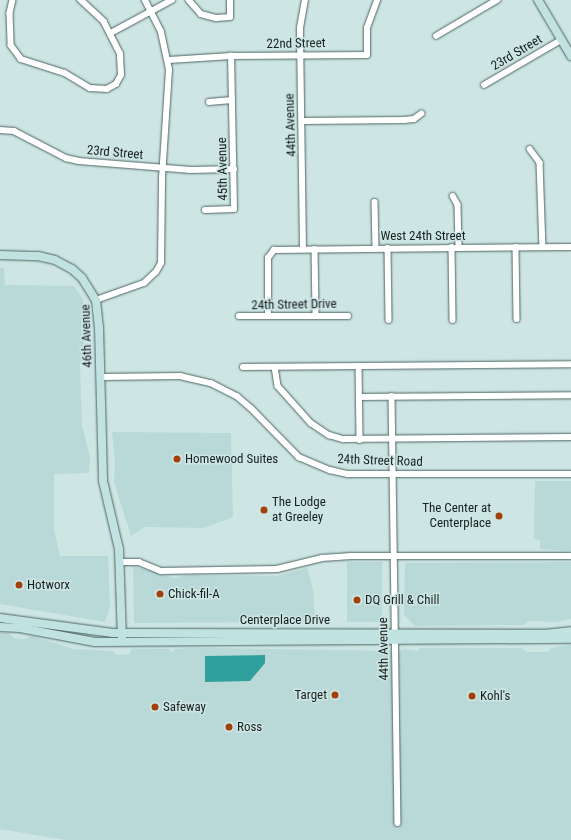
<!DOCTYPE html>
<style>
body{margin:0}
#map{position:relative;width:571px;height:840px;overflow:hidden;background:#cde6e4;font-family:"Roboto Condensed",sans-serif}
div>[style]{position:absolute}
[style*='--x']{left:calc(var(--x)*1px);top:calc(var(--y)*1px);width:calc(var(--w)*1px);rotate:calc(var(--a)*1deg)}
.built>*{inset:0;background:#b8d9d7;transform-origin:0 0}
.water>*{inset:0;background:#30a09d}
.roads{filter:drop-shadow(0 0 1px #4e6462) drop-shadow(0 0 1px #4e6462)}
.street>*{height:5.5px;margin:-2.75px;padding:0 2.75px;transform-origin:2.75px;border-radius:2.75px;background:#fff}
.secondary>*{height:8px;margin:-4px;padding:0 4px;transform-origin:4px;border-radius:4px;background:#c0e3e2}
.dots>*{width:11px;height:11px;translate:-50% -50%;box-sizing:border-box;border:2px solid #cde6e4;border-radius:50%}
span{translate:-50% -50%;white-space:nowrap;text-align:center;line-height:1.15;-webkit-text-stroke:3px #cde6e4;paint-order:stroke}
.street-label{font-size:13px;color:#172020}
.poi-label{font-size:13px;color:#172020}
.left{translate:0 -50%;text-align:left}
.right{translate:-100% -50%;text-align:right}
</style>
<div id="map">
<div class="built">
<div style="clip-path:polygon(0 268px,4px 268px,5px 285px,74px 286px,83px 299px,84px 356px,80px 364px,82px 425px,90px 457px,89px 473px,54px 474px,54px 530px,60px 556px,108px 556px,110px 607px,105px 622px,0 604px)"></div>
<div style="clip-path:polygon(112px 432px,231px 433px,233px 517px,204px 528px,145px 527px,131px 536px,114px 482px,115px 460px)"></div>
<div style="clip-path:polygon(535px 481px,571px 481px,571px 551px,540px 549px,540px 540px,534px 539px)"></div>
<div style="left:347px;top:562px;width:35px;height:60px"></div>
<div style="clip-path:polygon(571px 562px,571px 619px,557px 622px,529px 621px,523px 625px,415px 626px,404px 615px,405px 563px)"></div>
<div style="clip-path:polygon(133px 566px,174px 578px,187px 575px,277px 576px,307px 568px,313px 589px,315px 622px,134px 623px)"></div>
<div style="clip-path:polygon(0 633px,8px 633px,14px 638px,24px 639px,32px 636px,74px 649px,113px 651px,116px 655px,129px 654px,132px 649px,169px 649px,169px 651px,174px 651px,174px 649px,198px 648px,401px 651px,403px 649px,419px 651px,419px 648px,521px 648px,528px 652px,548px 652px,551px 648px,571px 645px,571px 840px,66px 840px,0 829px)"></div>
</div>
<div class="water">
<div style="clip-path:polygon(265px 655px,265px 663px,250px 681px,205px 682px,205px 656px)"></div>
</div>
<div class="roads">
<div class="street">
<div style="--x:13;--y:0;--w:13;--a:103"></div>
<div style="--x:10;--y:13;--w:32;--a:88"></div>
<div style="--x:11;--y:45;--w:17;--a:54"></div>
<div style="--x:21;--y:59;--w:46;--a:17.7"></div>
<div style="--x:65;--y:73;--w:29;--a:31"></div>
<div style="--x:90;--y:88;--w:17;--a:3"></div>
<div style="--x:107;--y:89;--w:10;--a:-29"></div>
<div style="--x:116;--y:84;--w:10;--a:-61"></div>
<div style="--x:121;--y:75;--w:21;--a:-93"></div>
<div style="--x:120;--y:54;--w:36;--a:-117"></div>
<div style="--x:104;--y:22;--w:33;--a:-137"></div>
<div style="--x:189;--y:0;--w:18;--a:49"></div>
<div style="--x:201;--y:14;--w:16;--a:15"></div>
<div style="--x:216;--y:18;--w:14;--a:-4"></div>
<div style="--x:230;--y:17;--w:17;--a:-90"></div>
<div style="--x:111;--y:33;--w:69;--a:-28.4"></div>
<div style="--x:436;--y:36;--w:71;--a:-30.5"></div>
<div style="--x:169;--y:60;--w:62;--a:-3.7"></div>
<div style="--x:231;--y:56;--w:136;--a:-0.4"></div>
<div style="--x:367;--y:55;--w:27;--a:-90"></div>
<div style="--x:367;--y:28;--w:30;--a:-70"></div>
<div style="--x:484;--y:85;--w:89;--a:-30.3"></div>
<div style="--x:209;--y:102;--w:23;--a:-5"></div>
<div style="--x:303;--y:121;--w:101;--a:-0.6"></div>
<div style="--x:404;--y:120;--w:10;--a:-6"></div>
<div style="--x:414;--y:119;--w:9;--a:-36"></div>
<div style="--x:0;--y:130;--w:14;--a:4"></div>
<div style="--x:14;--y:131;--w:59;--a:27.4"></div>
<div style="--x:66;--y:158;--w:13;--a:13"></div>
<div style="--x:79;--y:161;--w:112;--a:4.6"></div>
<div style="--x:191;--y:170;--w:43;--a:-1.3"></div>
<div style="--x:530;--y:149;--w:17;--a:54"></div>
<div style="--x:540;--y:163;--w:84;--a:88"></div>
<div style="--x:453;--y:196;--w:10;--a:61"></div>
<div style="--x:458;--y:205;--w:42;--a:88.6"></div>
<div style="--x:375;--y:202;--w:46;--a:88.8"></div>
<div style="--x:205;--y:210;--w:29;--a:-2"></div>
<div style="--x:234;--y:209;--w:153;--a:-91.1"></div>
<div style="--x:452;--y:247;--w:73;--a:89.2"></div>
<div style="--x:516;--y:247;--w:72;--a:89.2"></div>
<div style="--x:388;--y:248;--w:72;--a:89.2"></div>
<div style="--x:303;--y:249;--w:221;--a:-90.8"></div>
<div style="--x:300;--y:28;--w:28;--a:-80"></div>
<div style="--x:315;--y:249;--w:67;--a:89.1"></div>
<div style="--x:96;--y:300;--w:51;--a:-19.5"></div>
<div style="--x:144;--y:283;--w:16;--a:-43"></div>
<div style="--x:156;--y:272;--w:10;--a:-61"></div>
<div style="--x:161;--y:263;--w:85;--a:-89.3"></div>
<div style="--x:162;--y:178;--w:108;--a:-86.3"></div>
<div style="--x:169;--y:70;--w:39;--a:-102"></div>
<div style="--x:161;--y:32;--w:36;--a:-117"></div>
<div style="--x:239;--y:316;--w:109;--a:0"></div>
<div style="--x:268;--y:316;--w:58;--a:-90"></div>
<div style="--x:268;--y:258;--w:10;--a:-53"></div>
<div style="--x:274;--y:250;--w:297;--a:-0.6"></div>
<div style="--x:359;--y:366;--w:74;--a:89.2"></div>
<div style="--x:243;--y:367;--w:328;--a:-0.5"></div>
<div style="--x:275;--y:367;--w:19;--a:81"></div>
<div style="--x:278;--y:386;--w:50;--a:48.3"></div>
<div style="--x:311;--y:423;--w:22;--a:34"></div>
<div style="--x:329;--y:435;--w:15;--a:16"></div>
<div style="--x:343;--y:439;--w:228;--a:-0.5"></div>
<div style="--x:101;--y:377;--w:79;--a:-0.7"></div>
<div style="--x:180;--y:376;--w:32;--a:13"></div>
<div style="--x:211;--y:383;--w:29;--a:27"></div>
<div style="--x:237;--y:396;--w:18;--a:41"></div>
<div style="--x:251;--y:408;--w:69;--a:45.6"></div>
<div style="--x:299;--y:457;--w:34;--a:23"></div>
<div style="--x:330;--y:470;--w:18;--a:13"></div>
<div style="--x:348;--y:474;--w:223;--a:0"></div>
<div style="--x:392;--y:396;--w:427;--a:89.2"></div>
<div style="--x:360;--y:397;--w:211;--a:-0.5"></div>
<div style="--x:121;--y:562;--w:18;--a:0"></div>
<div style="--x:139;--y:562;--w:24;--a:22"></div>
<div style="--x:161;--y:571;--w:116;--a:-1"></div>
<div style="--x:277;--y:569;--w:46;--a:-13.7"></div>
<div style="--x:322;--y:558;--w:29;--a:-4"></div>
<div style="--x:351;--y:556;--w:220;--a:0"></div>
</div>
<div class="secondary">
<div style="--x:538;--y:0;--w:65;--a:59.5"></div>
<div style="--x:0;--y:255;--w:38;--a:2"></div>
<div style="--x:38;--y:256;--w:17;--a:13"></div>
<div style="--x:55;--y:260;--w:19;--a:28"></div>
<div style="--x:72;--y:269;--w:13;--a:42"></div>
<div style="--x:82;--y:278;--w:26;--a:58"></div>
<div style="--x:96;--y:300;--w:27;--a:84"></div>
<div style="--x:99;--y:327;--w:154;--a:88.5"></div>
<div style="--x:103;--y:481;--w:70;--a:76.8"></div>
<div style="--x:119;--y:549;--w:89;--a:88.1"></div>
<div style="--x:0;--y:618;--w:114;--a:7.6"></div>
<div style="--x:113;--y:633;--w:431;--a:0.1"></div>
<div style="--x:544;--y:634;--w:27;--a:-6"></div>
<div style="--x:0;--y:627;--w:20;--a:3"></div>
<div style="--x:20;--y:628;--w:76;--a:10.6"></div>
<div style="--x:95;--y:642;--w:476;--a:-0.4"></div>
</div>
</div>
<div class="dots">
<div style="left:177px;top:459px;background:#a3400a"></div>
<div style="left:264px;top:510px;background:#a3400a"></div>
<div style="left:499px;top:516px;background:#a3400a"></div>
<div style="left:19px;top:585px;background:#a3400a"></div>
<div style="left:160px;top:594px;background:#a3400a"></div>
<div style="left:357px;top:600px;background:#a3400a"></div>
<div style="left:335px;top:695px;background:#a3400a"></div>
<div style="left:472px;top:696px;background:#a3400a"></div>
<div style="left:155px;top:707px;background:#a3400a"></div>
<div style="left:229px;top:727px;background:#a3400a"></div>
</div>
<div class="street-label">
<span style="left:296px;top:44px;rotate:-1deg">22nd Street</span>
<span style="left:517px;top:53px;rotate:-31deg">23rd Street</span>
<span style="left:291px;top:125px;rotate:-92deg">44th Avenue</span>
<span style="left:115px;top:153px;rotate:5deg">23rd Street</span>
<span style="left:223px;top:169px;rotate:-91deg">45th Avenue</span>
<span style="left:423px;top:236px">West 24th Street</span>
<span style="left:294px;top:305px;rotate:-1deg">24th Street Drive</span>
<span style="left:87px;top:336px;rotate:-92deg">46th Avenue</span>
<span style="left:380px;top:461px;rotate:2deg">24th Street Road</span>
<span style="left:285px;top:620px">Centerplace Drive</span>
<span style="left:384px;top:649px;rotate:-91deg">44th Avenue</span>
</div>
<div class="poi-label">
<span class="left" style="left:185px;top:459px">Homewood Suites</span>
<span class="left" style="left:272px;top:510px">The Lodge<br>at Greeley</span>
<span class="right" style="left:491px;top:516px">The Center at<br>Centerplace</span>
<span class="left" style="left:27px;top:585px">Hotworx</span>
<span class="left" style="left:168px;top:594px">Chick-fil-A</span>
<span class="left" style="left:365px;top:600px">DQ Grill &amp; Chill</span>
<span class="right" style="left:327px;top:695px">Target</span>
<span class="left" style="left:480px;top:696px">Kohl's</span>
<span class="left" style="left:163px;top:707px">Safeway</span>
<span class="left" style="left:237px;top:727px">Ross</span>
</div>
</div>
